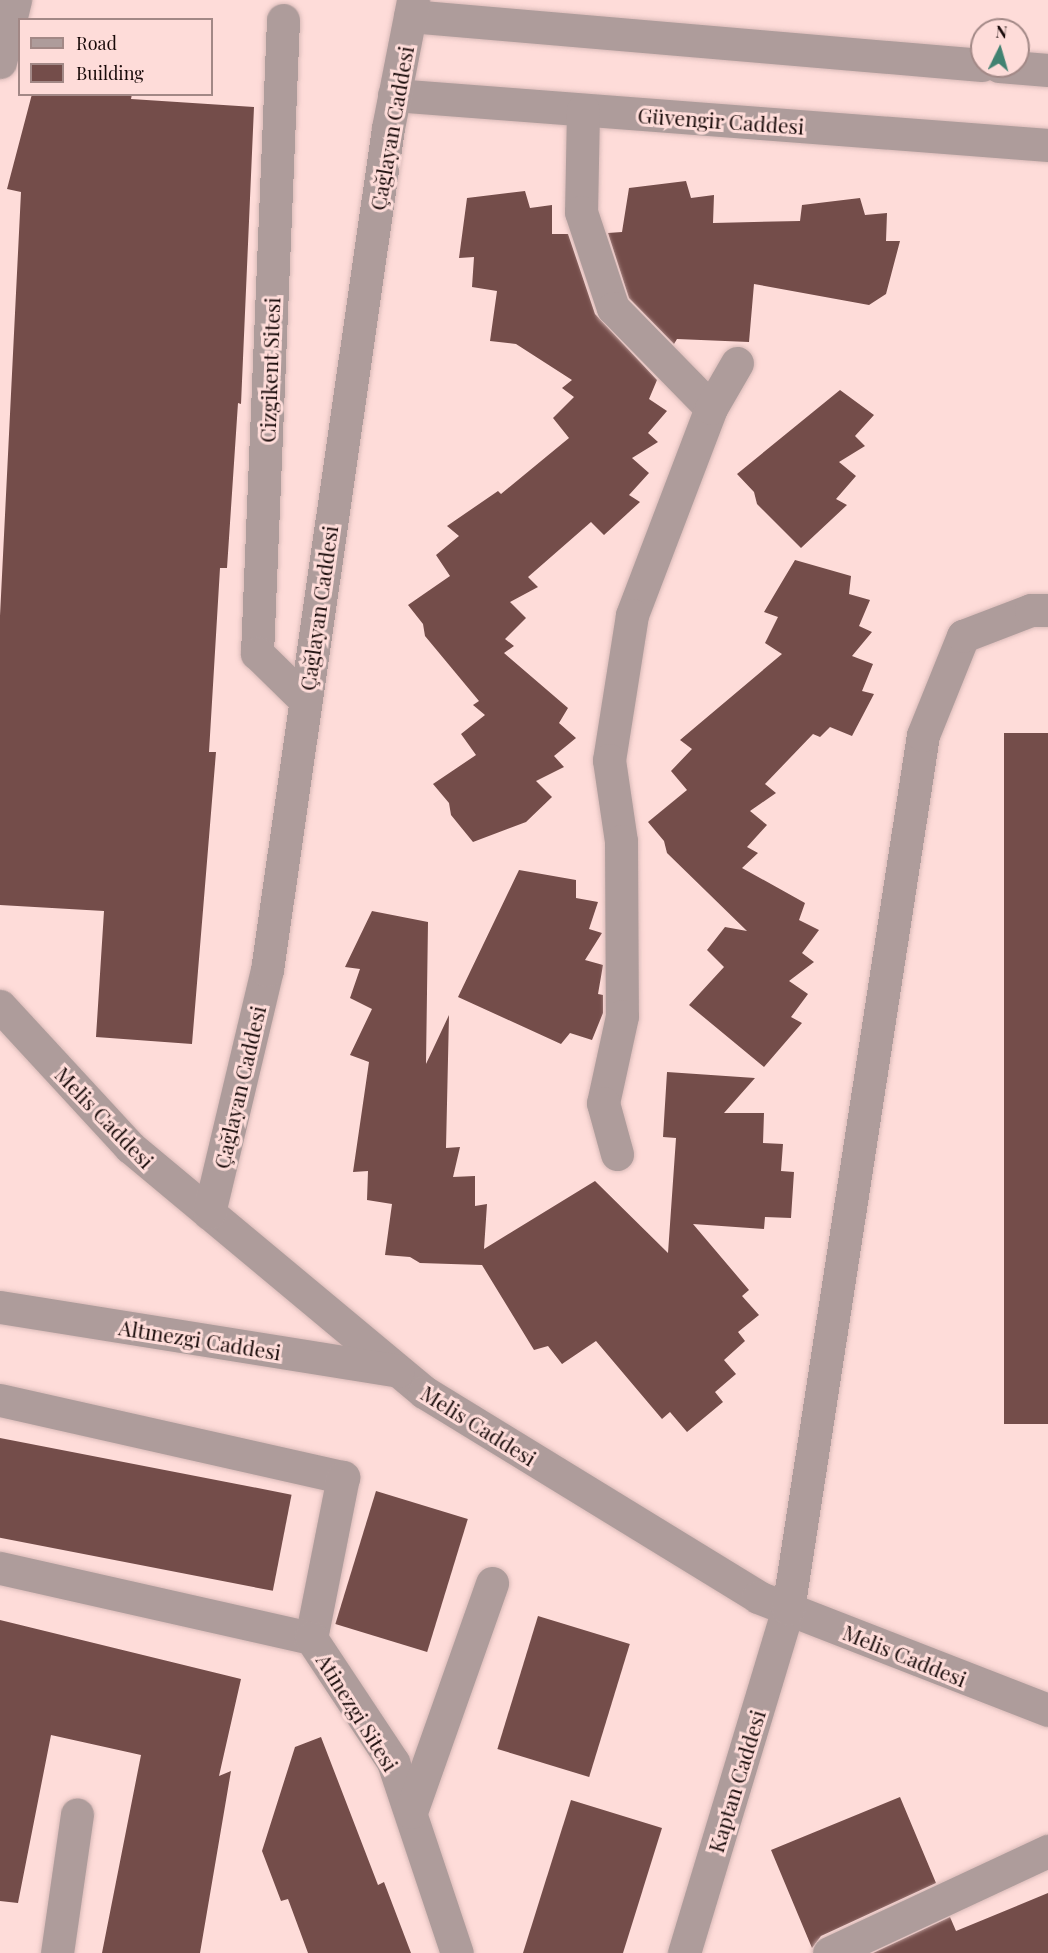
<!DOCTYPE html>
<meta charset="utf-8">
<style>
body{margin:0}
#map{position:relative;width:1048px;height:1953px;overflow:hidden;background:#fedcd9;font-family:"Playfair Display",serif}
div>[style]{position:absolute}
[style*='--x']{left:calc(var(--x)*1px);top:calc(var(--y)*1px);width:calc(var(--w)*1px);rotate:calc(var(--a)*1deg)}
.building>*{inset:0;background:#744d4a;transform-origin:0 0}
.roads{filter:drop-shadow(0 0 2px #d9bab8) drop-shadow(0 0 2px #d9bab8)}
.street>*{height:33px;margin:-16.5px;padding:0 16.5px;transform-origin:16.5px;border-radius:16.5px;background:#ae9c9b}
span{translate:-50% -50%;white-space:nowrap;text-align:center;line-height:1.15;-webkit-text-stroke:6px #fedcd9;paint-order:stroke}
.street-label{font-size:21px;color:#180a09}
.legend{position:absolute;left:18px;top:18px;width:195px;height:78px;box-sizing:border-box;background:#fedcd9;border:2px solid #a28886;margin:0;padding:8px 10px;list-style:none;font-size:18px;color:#180a09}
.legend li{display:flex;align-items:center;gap:12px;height:30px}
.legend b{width:30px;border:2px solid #a28886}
.north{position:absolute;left:970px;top:18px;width:60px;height:60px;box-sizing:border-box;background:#fedcd9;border:2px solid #a28886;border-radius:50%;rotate:5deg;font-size:16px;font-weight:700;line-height:24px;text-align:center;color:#180a09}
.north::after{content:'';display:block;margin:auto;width:21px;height:27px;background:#418271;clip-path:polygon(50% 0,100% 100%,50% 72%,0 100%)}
</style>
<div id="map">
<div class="building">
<div style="clip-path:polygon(32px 94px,132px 94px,131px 99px,254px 107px,241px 404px,238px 403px,227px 568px,220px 568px,209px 752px,216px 752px,192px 1044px,96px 1037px,104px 911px,0 905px,0 616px,21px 192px,7px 189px)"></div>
<div style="clip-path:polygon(686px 181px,691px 198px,714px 195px,713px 223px,800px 221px,802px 205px,860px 198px,865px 215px,887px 213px,886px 241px,900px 241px,886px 294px,869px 305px,754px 284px,749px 342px,677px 339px,674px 344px,629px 298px,608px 233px,622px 232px,629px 188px)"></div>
<div style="clip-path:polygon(525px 191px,530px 208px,552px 205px,552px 234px,568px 234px,595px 314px,657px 380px,649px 399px,667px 411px,648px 433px,658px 442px,632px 458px,649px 473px,629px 495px,640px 502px,604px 535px,591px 522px,528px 577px,538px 587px,510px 602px,526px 618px,505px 639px,514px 646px,504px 653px,568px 708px,559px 723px,576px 738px,554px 756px,564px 767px,536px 781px,552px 797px,526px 822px,473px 842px,451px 815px,449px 803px,433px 784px,476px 755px,461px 734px,485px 715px,473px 705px,479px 701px,425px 636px,423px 624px,408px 605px,450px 576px,436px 555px,459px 536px,447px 526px,498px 491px,501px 494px,569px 438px,553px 418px,574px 397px,562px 388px,572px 380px,516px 344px,490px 341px,497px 291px,472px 287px,474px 257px,459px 258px,467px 198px)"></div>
<div style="clip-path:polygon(840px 390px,874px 415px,855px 436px,865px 446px,839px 462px,856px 476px,836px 499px,847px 505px,801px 548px,757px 504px,754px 492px,737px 474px)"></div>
<div style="clip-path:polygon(795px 560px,851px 576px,849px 594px,870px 600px,859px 626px,872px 632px,852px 656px,873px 664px,862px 691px,874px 694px,852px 736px,830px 727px,820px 737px,813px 734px,765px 784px,776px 793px,750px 811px,767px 825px,747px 847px,758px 853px,742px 868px,805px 903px,799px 920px,819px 930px,802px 953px,814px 962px,789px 981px,808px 994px,791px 1017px,802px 1023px,764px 1067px,689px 1005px,724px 967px,707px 950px,725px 927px,747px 931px,667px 853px,664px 841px,648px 822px,687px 790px,671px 771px,692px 749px,680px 740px,782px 654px,765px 643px,778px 617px,764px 612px)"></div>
<div style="left:1048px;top:733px;width:691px;height:44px;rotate:90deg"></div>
<div style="clip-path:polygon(519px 870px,576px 880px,576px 898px,598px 902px,589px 929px,602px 933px,585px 960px,603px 965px,598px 994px,603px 995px,603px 1013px,592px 1040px,570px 1033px,561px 1044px,458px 997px)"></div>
<div style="clip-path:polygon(372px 911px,428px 922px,426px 1064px,449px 1015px,446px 1148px,460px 1147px,453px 1177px,475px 1176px,475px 1206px,487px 1204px,484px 1249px,595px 1181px,668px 1253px,676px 1138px,663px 1137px,667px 1072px,755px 1078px,724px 1113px,764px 1113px,763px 1143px,783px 1144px,781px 1171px,794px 1172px,791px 1218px,765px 1217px,764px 1229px,693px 1224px,749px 1290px,742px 1296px,759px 1315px,738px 1332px,745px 1341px,724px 1360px,736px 1374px,715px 1392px,723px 1402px,687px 1432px,670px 1412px,662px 1419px,596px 1341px,562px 1364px,548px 1346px,534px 1350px,482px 1265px,420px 1263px,410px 1257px,385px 1255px,392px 1204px,367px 1200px,368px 1171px,353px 1172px,369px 1062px,350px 1055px,372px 1009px,350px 998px,360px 969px,345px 967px)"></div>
<div style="left:0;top:1438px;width:297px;height:98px;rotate:11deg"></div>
<div style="left:376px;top:1491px;width:96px;height:139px;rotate:17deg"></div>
<div style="left:538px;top:1616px;width:96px;height:139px;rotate:17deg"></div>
<div style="clip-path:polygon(0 1620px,241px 1679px,219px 1776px,231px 1771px,200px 1953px,102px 1953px,141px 1755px,51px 1735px,18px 1903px,0 1901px)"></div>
<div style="clip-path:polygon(321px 1737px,378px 1885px,384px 1882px,411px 1953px,308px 1953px,288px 1899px,281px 1901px,262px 1851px,295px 1747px)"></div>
<div style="clip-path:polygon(900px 1797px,936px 1883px,821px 1936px,812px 1948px,771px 1850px)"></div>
<div style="clip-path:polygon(571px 1800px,662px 1828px,623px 1953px,523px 1953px)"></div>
<div style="clip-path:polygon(1048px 1893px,1048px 1953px,873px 1953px,950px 1917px,956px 1931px)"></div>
</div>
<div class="roads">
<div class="street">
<div style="--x:410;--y:16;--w:574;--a:4.9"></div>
<div style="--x:283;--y:20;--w:634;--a:92.35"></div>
<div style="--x:257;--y:653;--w:67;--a:44.4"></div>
<div style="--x:0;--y:62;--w:64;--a:-76.4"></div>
<div style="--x:999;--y:66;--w:49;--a:4.7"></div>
<div style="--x:394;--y:95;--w:656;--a:4.37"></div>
<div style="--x:583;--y:110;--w:102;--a:91.1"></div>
<div style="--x:581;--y:212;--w:101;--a:71.6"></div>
<div style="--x:613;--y:308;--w:140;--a:45.6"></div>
<div style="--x:711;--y:408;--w:222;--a:110.9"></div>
<div style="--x:632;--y:615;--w:147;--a:99"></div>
<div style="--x:609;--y:760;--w:82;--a:81.6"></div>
<div style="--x:621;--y:841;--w:175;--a:89.7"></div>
<div style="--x:622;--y:1016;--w:89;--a:102.3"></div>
<div style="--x:603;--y:1103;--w:53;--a:74.6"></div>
<div style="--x:711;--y:408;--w:52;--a:-60"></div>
<div style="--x:0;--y:1006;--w:192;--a:47.3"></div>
<div style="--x:130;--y:1147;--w:383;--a:39.8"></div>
<div style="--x:424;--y:1392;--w:392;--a:31.5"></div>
<div style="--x:758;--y:1597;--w:311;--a:21.3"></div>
<div style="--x:209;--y:1213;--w:250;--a:-76.6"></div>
<div style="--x:267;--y:970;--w:851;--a:-81.82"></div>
<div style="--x:388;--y:128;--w:130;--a:-78.9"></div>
<div style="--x:0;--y:1307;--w:403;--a:9.1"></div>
<div style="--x:0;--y:1400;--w:352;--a:12.7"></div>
<div style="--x:343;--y:1477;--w:164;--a:101.2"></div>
<div style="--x:0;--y:1568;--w:319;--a:12.7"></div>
<div style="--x:311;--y:1638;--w:149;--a:56.5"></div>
<div style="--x:393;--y:1762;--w:201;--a:71.5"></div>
<div style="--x:411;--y:1812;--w:243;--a:-70.5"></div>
<div style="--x:57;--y:1953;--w:140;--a:-81.8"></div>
<div style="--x:684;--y:1953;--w:359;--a:-73.2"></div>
<div style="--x:788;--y:1609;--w:884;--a:-81.22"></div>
<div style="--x:923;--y:735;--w:107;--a:-68"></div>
<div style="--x:963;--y:636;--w:73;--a:-20.9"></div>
<div style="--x:1031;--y:610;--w:17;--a:0"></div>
<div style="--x:829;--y:1953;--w:242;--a:-25"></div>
</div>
</div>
<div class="street-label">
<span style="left:721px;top:120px;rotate:4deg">Güvengir Caddesi</span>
<span style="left:391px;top:128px;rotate:-80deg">Çağlayan Caddesi</span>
<span style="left:269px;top:370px;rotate:-88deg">Cizgikent Sitesi</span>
<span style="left:318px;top:608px;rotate:-82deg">Çağlayan Caddesi</span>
<span style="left:239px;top:1087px;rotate:-77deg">Çağlayan Caddesi</span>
<span style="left:105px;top:1117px;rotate:46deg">Melis Caddesi</span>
<span style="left:200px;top:1339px;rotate:9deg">Altınezgi Caddesi</span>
<span style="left:479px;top:1425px;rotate:32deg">Melis Caddesi</span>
<span style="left:905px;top:1655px;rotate:22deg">Melis Caddesi</span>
<span style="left:358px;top:1712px;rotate:58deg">Atinezgi Sitesi</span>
<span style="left:736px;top:1781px;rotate:-73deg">Kaptan Caddesi</span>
</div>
<ul class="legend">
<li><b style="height:8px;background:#ae9c9b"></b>Road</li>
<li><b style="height:16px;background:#744d4a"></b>Building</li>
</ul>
<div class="north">N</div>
</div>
